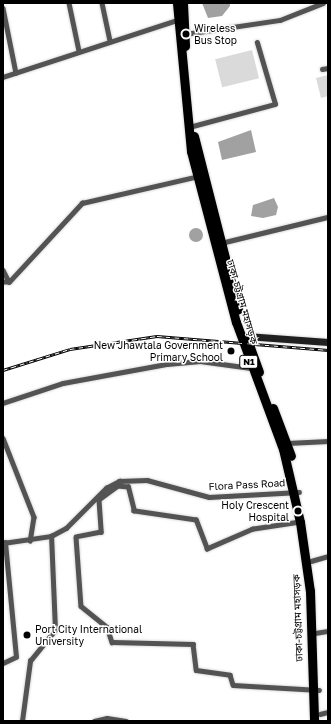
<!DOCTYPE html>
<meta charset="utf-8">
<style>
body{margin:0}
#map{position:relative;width:331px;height:724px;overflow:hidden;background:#fff;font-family:"Golos Text","Noto Sans Bengali",sans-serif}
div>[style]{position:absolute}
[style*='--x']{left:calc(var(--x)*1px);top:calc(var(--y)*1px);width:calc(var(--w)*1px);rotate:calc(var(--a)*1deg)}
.green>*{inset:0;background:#dadada;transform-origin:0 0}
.water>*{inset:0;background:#a1a1a1}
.round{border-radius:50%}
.roads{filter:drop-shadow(0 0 1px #dbdbdb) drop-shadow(0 0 1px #dbdbdb)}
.street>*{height:4.5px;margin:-2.25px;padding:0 2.25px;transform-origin:2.25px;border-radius:2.25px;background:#535353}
.secondary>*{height:7px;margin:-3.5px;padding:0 3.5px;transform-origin:3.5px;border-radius:3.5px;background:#202020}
.highway>*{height:9px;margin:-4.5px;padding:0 4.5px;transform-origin:4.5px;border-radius:4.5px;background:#000}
.rail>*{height:3px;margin-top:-1.5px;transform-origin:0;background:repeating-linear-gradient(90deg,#fff 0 4.5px,#000 0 9px);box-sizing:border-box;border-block:1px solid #000}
.dots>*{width:11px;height:11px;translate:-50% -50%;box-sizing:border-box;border:2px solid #fff;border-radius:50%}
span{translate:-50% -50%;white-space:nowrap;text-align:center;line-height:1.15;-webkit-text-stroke:3px #fff;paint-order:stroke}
.shield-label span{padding:1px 3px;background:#fff;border:1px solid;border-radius:3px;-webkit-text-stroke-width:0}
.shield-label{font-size:9px;color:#000;font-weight:700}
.poi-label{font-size:10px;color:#000}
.left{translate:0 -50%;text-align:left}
.right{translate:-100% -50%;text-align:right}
.street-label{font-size:10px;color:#000}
.frame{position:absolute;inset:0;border:4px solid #000;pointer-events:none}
</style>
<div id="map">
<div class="green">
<div style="left:252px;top:50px;width:29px;height:38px;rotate:76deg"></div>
<div style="clip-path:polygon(328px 75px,328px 96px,321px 98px,316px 78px)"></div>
</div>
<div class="water">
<div style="clip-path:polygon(202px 3px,230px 3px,230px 6px,222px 16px,208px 18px)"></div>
<div style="clip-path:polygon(251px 130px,256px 152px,222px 160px,218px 142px)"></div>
<div style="clip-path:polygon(274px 198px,278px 207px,276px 215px,263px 218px,251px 216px,253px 205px)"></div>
<div class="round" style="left:189px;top:228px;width:14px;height:14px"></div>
</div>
<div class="roads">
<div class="street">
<div style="--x:69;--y:3;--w:49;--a:78.2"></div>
<div style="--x:102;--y:3;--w:39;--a:78"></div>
<div style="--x:3;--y:8;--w:66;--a:78.7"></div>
<div style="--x:185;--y:34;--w:96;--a:-8.4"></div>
<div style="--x:280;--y:20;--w:46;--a:-21.6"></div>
<div style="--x:322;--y:69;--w:6;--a:-9"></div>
<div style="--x:3;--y:77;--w:183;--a:-18.1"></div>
<div style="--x:189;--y:127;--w:89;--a:-15"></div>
<div style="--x:275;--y:104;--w:64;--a:-106.4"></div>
<div style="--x:221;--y:243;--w:110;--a:-13.7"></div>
<div style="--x:3;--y:270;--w:13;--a:63"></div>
<div style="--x:9;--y:282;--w:6;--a:180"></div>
<div style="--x:9;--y:282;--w:108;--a:-47.3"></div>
<div style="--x:82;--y:203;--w:120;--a:-13"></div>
<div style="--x:3;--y:403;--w:63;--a:-18.4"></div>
<div style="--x:63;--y:383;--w:106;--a:-10.4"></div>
<div style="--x:167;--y:364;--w:33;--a:-5"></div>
<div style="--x:200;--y:361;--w:51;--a:7.8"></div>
<div style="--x:3;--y:438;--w:85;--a:68.6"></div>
<div style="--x:34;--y:517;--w:24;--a:99"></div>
<div style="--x:287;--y:443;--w:41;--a:-2.8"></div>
<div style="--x:300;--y:522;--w:48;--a:171.5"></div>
<div style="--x:253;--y:529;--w:50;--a:156.5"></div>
<div style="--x:207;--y:549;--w:31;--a:-111"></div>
<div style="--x:196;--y:520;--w:63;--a:-171.7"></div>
<div style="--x:134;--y:511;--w:25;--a:-104"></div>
<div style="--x:128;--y:487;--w:10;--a:-174"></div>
<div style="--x:118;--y:486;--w:24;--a:144"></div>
<div style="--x:99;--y:500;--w:32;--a:86"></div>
<div style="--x:101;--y:532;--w:25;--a:169"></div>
<div style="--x:76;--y:537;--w:69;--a:85.9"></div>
<div style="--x:81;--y:606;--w:33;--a:39"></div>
<div style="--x:107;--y:627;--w:16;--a:72"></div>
<div style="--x:112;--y:642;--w:81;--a:1.4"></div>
<div style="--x:193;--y:644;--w:26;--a:83"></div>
<div style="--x:196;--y:670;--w:34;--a:8"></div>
<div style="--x:230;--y:675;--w:10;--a:73"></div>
<div style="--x:233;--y:685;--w:86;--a:3.3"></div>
<div style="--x:3;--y:543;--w:49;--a:-8.3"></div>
<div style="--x:51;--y:536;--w:17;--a:-28"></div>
<div style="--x:66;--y:528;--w:57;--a:-45"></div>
<div style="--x:106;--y:488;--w:15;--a:-28"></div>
<div style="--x:119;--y:481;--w:28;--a:-2"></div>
<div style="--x:147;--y:480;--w:64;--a:15.3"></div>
<div style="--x:209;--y:497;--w:90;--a:-3.2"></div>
<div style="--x:311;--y:561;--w:18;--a:-16"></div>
<div style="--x:315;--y:633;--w:13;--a:-9"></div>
<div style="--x:3;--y:663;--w:14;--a:-25"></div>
<div style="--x:16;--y:657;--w:115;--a:-95.5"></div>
<div style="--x:320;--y:714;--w:8;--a:-14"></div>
<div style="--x:22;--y:721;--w:61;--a:-82.4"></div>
<div style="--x:30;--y:661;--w:40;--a:-51"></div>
<div style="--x:55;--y:630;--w:94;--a:-92.4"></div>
<div style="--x:94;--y:721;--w:13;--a:-13"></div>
<div style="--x:107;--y:718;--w:19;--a:9"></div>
</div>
<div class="secondary">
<div style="--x:246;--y:336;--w:82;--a:4.2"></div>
</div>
<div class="highway">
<div style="--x:177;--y:3;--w:149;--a:84.6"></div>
<div style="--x:191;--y:151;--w:177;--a:75.3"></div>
<div style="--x:236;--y:322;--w:135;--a:69.7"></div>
<div style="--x:283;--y:449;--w:75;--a:76.9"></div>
<div style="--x:300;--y:522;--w:70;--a:81.8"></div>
<div style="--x:310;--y:591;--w:130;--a:88.2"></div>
<div style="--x:183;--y:3;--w:43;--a:87.3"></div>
<div style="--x:194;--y:136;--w:179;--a:75.7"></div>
<div style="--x:247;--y:339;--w:35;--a:70"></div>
<div style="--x:273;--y:408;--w:51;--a:69.4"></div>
</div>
</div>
<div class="rail">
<div style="--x:3;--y:370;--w:70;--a:-17.4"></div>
<div style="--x:70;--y:349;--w:88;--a:-8.5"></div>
<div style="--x:157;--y:336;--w:172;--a:4.7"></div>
</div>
<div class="dots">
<div style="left:186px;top:34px;background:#000"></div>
<div style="left:231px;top:351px;background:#000"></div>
<div style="left:298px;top:511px;background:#000"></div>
<div style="left:27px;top:635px;background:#000"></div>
</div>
<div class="shield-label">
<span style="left:249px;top:362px">N1</span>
</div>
<div class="poi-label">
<span class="left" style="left:194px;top:34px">Wireless<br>Bus Stop</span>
<span class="right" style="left:223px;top:351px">New Jhawtala Government<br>Primary School</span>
<span class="right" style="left:289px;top:511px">Holy Crescent<br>Hospital</span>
<span class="left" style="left:35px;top:635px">Port City International<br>University</span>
</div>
<div class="street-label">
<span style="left:242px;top:302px;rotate:74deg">ঢাকা-চট্টগ্রাম মহাসড়ক</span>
<span style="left:247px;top:485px;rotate:-3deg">Flora Pass Road</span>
<span style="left:298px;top:618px;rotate:-92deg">ঢাকা-চট্টগ্রাম মহাসড়ক</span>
</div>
<div class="frame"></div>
</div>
